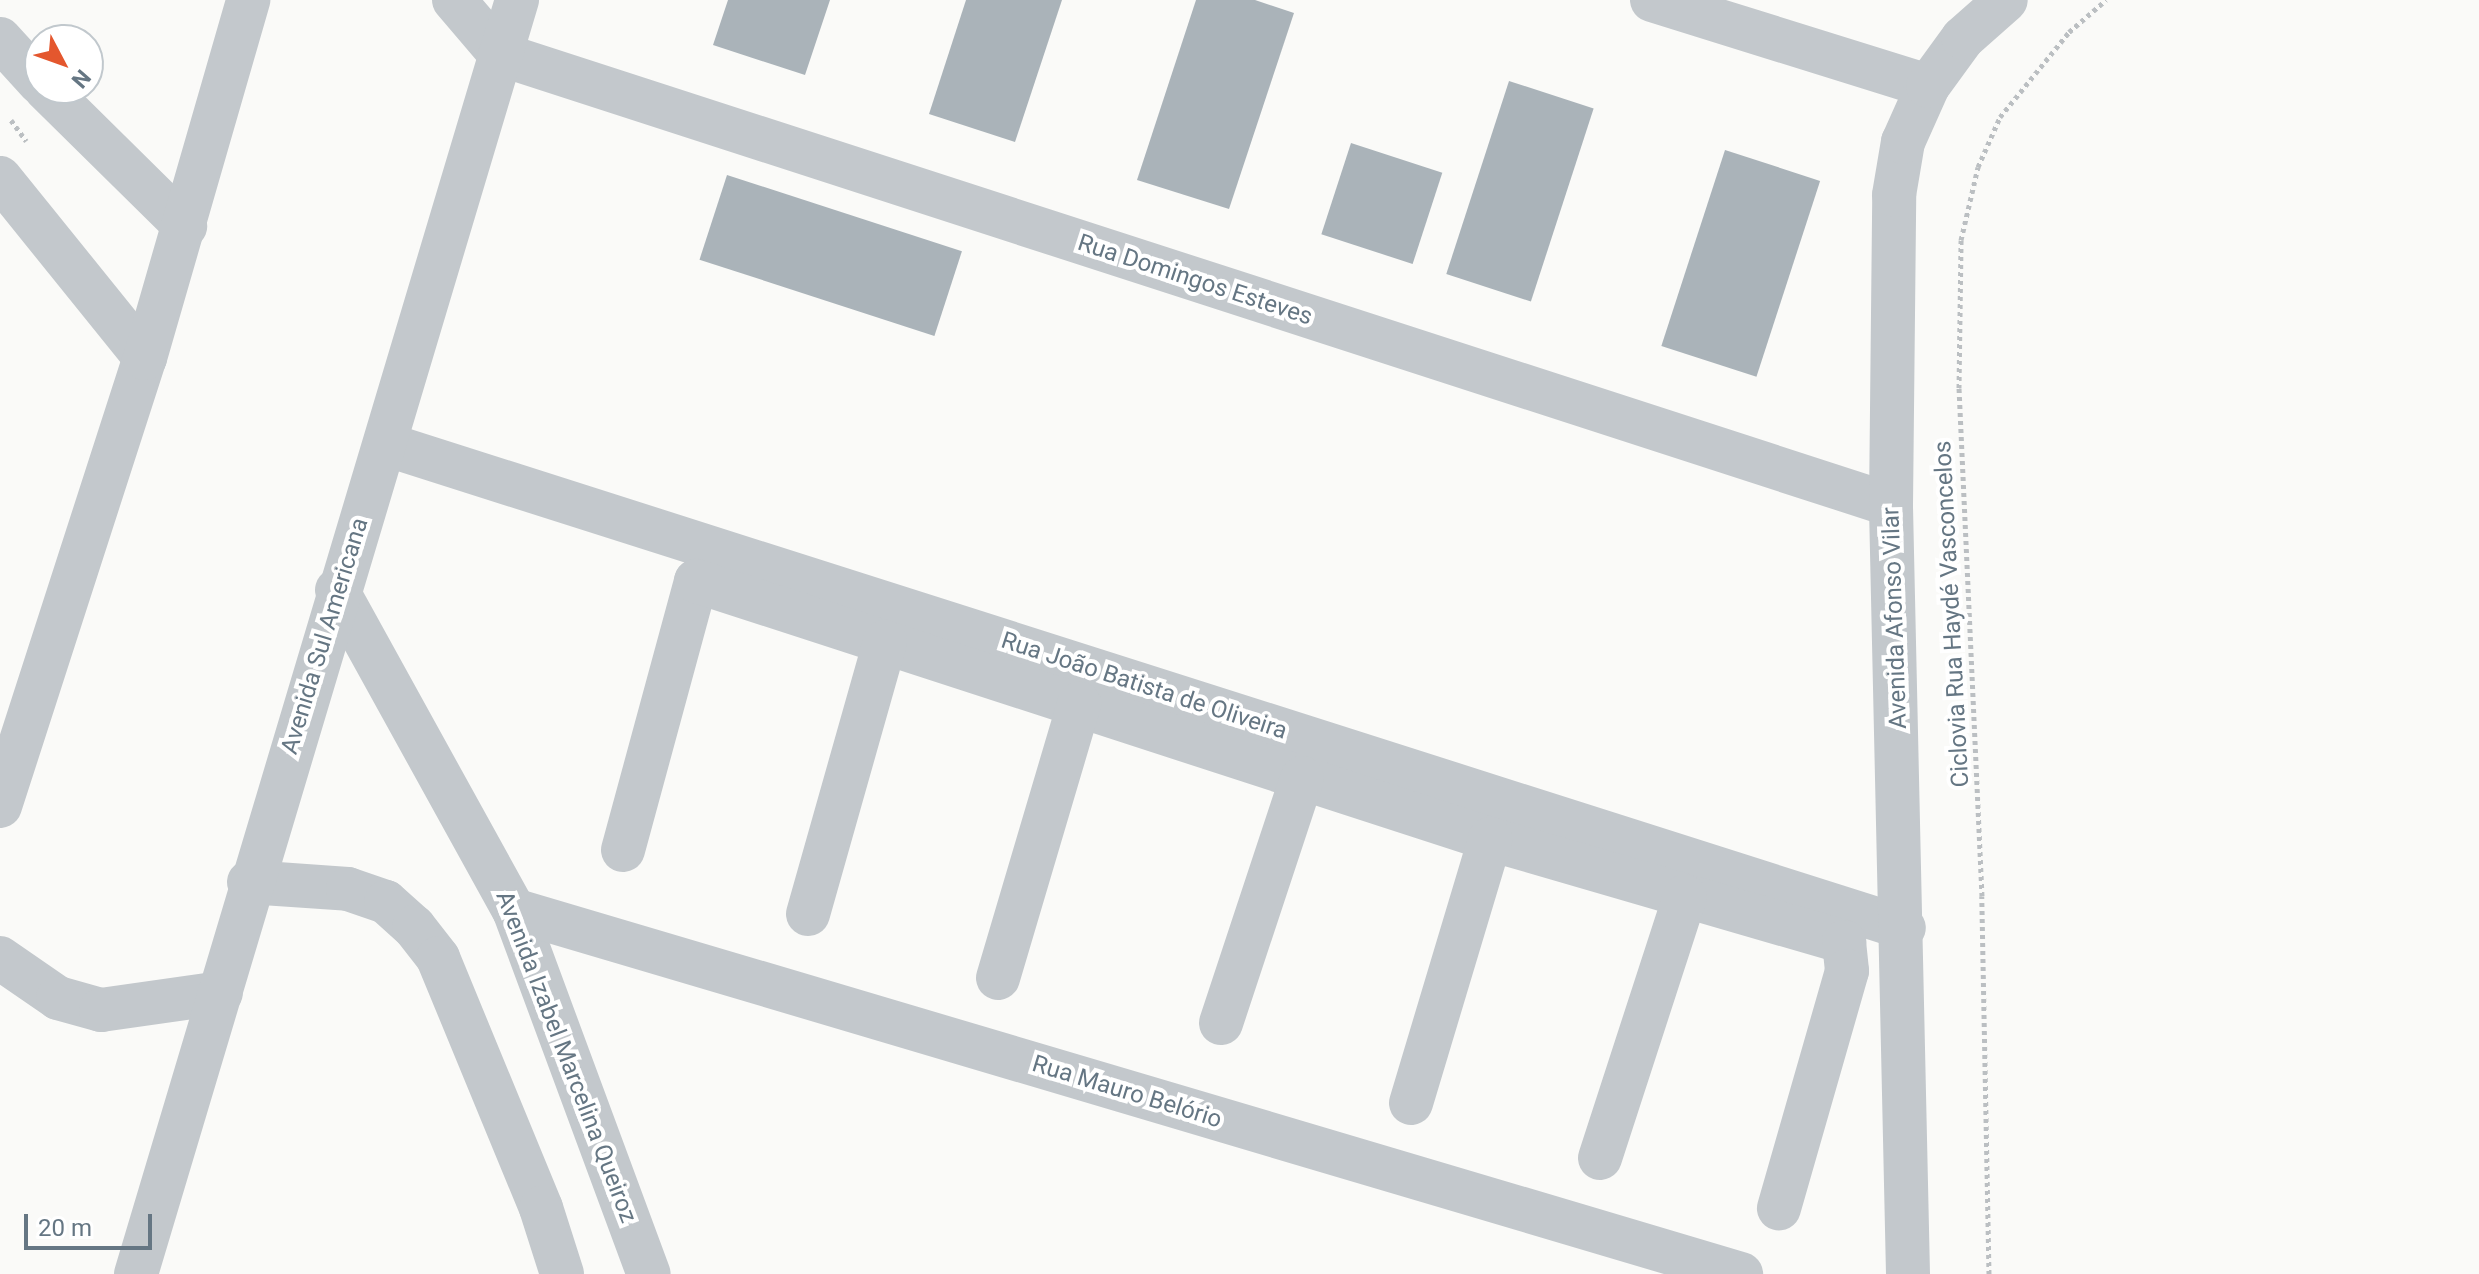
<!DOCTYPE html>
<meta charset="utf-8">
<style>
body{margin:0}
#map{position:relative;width:2479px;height:1274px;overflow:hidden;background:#fafaf8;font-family:Roboto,sans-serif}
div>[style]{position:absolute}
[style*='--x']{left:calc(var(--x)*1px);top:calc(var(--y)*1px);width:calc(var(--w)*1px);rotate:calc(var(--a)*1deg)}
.building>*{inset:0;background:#aab3b9;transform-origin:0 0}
.path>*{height:5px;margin-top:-2.5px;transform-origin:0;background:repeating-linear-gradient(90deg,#bbbfc2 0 4px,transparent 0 8px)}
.minor>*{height:44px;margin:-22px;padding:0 22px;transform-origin:22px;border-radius:22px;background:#c3c8cc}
span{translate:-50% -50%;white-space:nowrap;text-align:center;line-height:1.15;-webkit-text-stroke:8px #fff;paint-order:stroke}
.street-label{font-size:24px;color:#657683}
.north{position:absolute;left:24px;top:24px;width:80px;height:80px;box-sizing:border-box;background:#fff;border:2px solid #c1c8cd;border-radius:50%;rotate:131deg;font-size:22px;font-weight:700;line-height:32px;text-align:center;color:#657683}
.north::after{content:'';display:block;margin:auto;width:28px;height:36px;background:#e4572e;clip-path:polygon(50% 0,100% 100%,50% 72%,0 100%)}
.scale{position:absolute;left:24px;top:1214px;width:128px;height:36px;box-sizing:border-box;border:4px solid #657683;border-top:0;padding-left:10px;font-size:24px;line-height:28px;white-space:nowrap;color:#657683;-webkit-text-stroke:6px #fff;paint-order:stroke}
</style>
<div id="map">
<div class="building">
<div style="clip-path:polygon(728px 0,830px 0,805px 75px,713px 45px)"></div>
<div style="clip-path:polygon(966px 0,1062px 0,1015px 142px,929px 114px)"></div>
<div style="clip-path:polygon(1196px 0,1255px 0,1294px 13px,1229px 209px,1137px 180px)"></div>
<div style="left:1509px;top:81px;width:89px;height:203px;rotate:18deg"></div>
<div style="left:1351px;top:143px;width:96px;height:96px;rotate:18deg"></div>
<div style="left:1725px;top:150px;width:100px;height:206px;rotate:18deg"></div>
<div style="left:727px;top:175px;width:247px;height:89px;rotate:18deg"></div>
</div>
<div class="path">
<div style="--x:11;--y:120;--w:26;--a:54"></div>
<div style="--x:1989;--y:1274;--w:378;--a:-91.1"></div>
<div style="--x:1982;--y:896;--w:509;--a:-92.59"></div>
<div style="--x:1959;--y:388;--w:148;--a:-89.2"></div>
<div style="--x:1961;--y:240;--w:75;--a:-76.9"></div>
<div style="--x:1978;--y:167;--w:55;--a:-66.3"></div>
<div style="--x:2000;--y:117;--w:109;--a:-50.9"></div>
<div style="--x:2069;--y:32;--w:49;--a:-40.9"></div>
</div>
<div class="minor">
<div style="--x:454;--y:0;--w:71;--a:49.6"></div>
<div style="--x:500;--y:54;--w:1462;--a:17.96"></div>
<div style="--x:1652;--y:0;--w:289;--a:17.3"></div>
<div style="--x:0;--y:39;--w:59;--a:47.7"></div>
<div style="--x:45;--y:88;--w:197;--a:44.6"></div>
<div style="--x:0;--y:178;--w:231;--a:51.1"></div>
<div style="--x:385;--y:444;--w:1594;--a:17.67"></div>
<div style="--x:337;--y:590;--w:366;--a:61.1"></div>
<div style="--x:514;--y:910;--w:388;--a:69.7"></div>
<div style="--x:0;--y:806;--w:471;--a:-72.1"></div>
<div style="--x:145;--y:358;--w:373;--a:-73.9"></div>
<div style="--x:623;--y:850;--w:279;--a:-74.8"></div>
<div style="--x:696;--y:581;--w:835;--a:18"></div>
<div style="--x:1490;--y:839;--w:369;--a:16.2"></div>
<div style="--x:1844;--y:942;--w:29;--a:84"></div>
<div style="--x:1847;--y:971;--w:247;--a:106"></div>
<div style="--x:249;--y:882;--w:99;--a:4"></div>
<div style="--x:348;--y:889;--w:40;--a:18.9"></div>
<div style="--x:386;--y:902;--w:38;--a:42"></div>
<div style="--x:414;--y:927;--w:39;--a:52"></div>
<div style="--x:438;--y:958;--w:270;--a:67.6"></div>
<div style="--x:541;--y:1208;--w:69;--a:72.3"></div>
<div style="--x:514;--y:910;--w:1280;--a:16.52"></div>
<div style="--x:808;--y:914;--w:283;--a:-74.2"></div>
<div style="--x:0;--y:958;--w:70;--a:34.6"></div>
<div style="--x:58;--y:998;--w:45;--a:15.6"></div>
<div style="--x:101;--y:1010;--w:121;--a:-8.1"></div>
<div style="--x:998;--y:978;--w:286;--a:-73.5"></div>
<div style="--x:1221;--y:1023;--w:258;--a:-71.7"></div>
<div style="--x:1411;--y:1103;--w:276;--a:-73.3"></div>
<div style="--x:1600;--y:1158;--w:275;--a:-72"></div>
<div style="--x:136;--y:1274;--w:1330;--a:-73.35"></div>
<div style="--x:1908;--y:1274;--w:769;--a:-91.27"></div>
<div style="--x:1891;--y:505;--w:310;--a:-89.4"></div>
<div style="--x:1894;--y:195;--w:54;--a:-80.4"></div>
<div style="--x:1903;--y:142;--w:61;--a:-65.9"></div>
<div style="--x:1928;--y:86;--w:59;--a:-53.9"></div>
<div style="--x:1963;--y:38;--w:57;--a:-41.5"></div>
</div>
<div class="street-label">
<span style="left:1195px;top:280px;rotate:18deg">Rua Domingos Esteves</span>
<span style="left:1952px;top:614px;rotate:-93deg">Ciclovia Rua Haydé Vasconcelos</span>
<span style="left:1895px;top:618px;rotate:-92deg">Avenida Afonso Vilar</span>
<span style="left:325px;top:636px;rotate:-73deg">Avenida Sul Americana</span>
<span style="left:1144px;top:686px;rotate:18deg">Rua João Batista de Oliveira</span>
<span style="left:566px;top:1057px;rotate:69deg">Avenida Izabel Marcelina Queiroz</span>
<span style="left:1127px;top:1092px;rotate:17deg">Rua Mauro Belório</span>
</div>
<div class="north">N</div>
<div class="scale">20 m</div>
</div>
